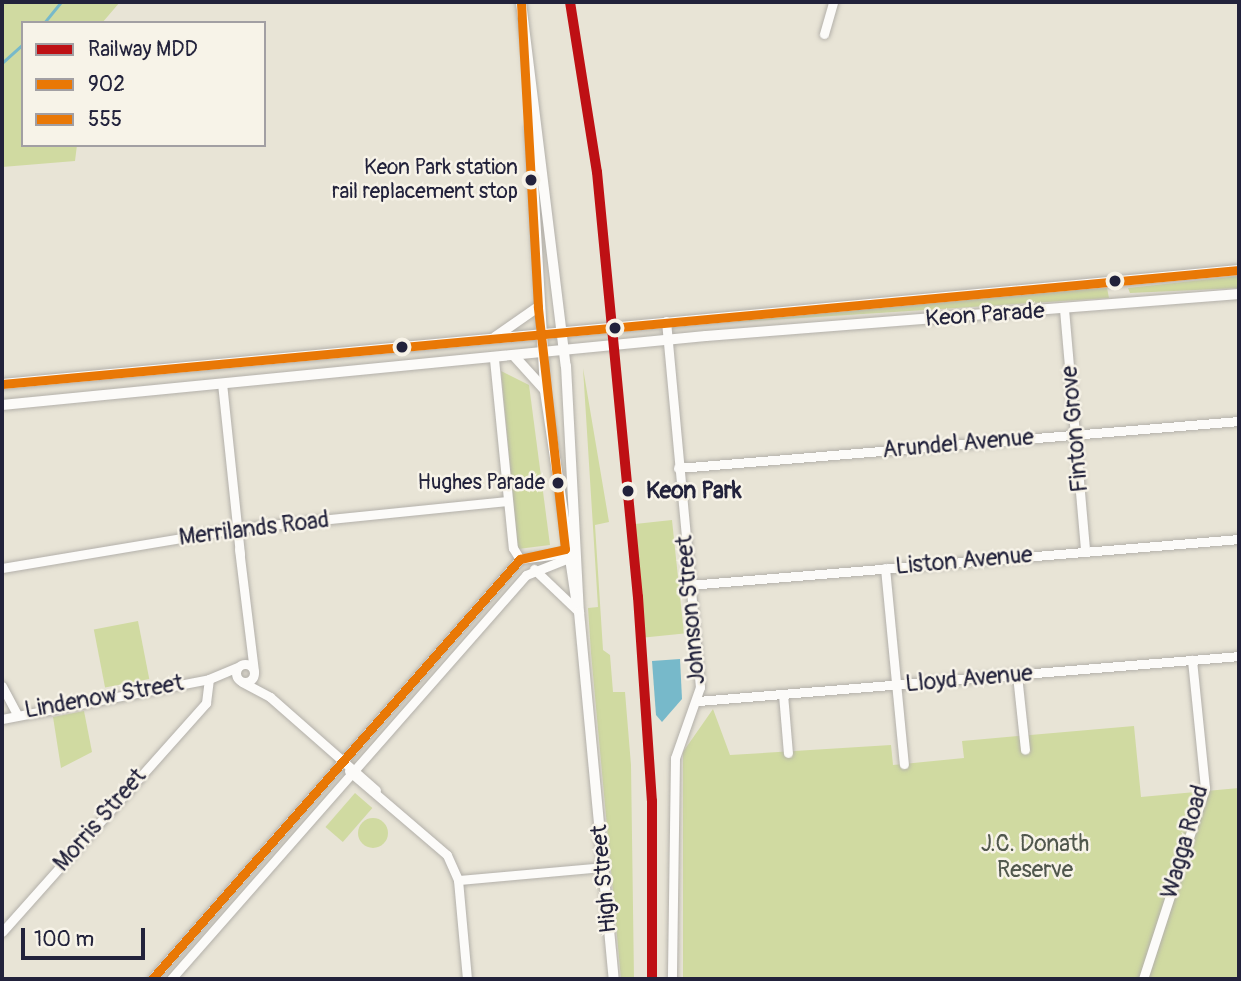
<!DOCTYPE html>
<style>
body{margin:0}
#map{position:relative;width:1241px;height:981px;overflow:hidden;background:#e8e4d6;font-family:Pangolin,sans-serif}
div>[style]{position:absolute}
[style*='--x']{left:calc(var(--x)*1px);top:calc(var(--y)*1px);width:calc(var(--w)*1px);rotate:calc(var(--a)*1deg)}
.green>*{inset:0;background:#d0daa1;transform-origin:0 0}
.round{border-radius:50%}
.water>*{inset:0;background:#77b9ca}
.stream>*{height:2.5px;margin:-1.25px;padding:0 1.25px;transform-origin:1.25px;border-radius:1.25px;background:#77b9ca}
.roads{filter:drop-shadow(0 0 2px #b3b0aa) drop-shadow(0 0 2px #b3b0aa)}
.minor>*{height:9px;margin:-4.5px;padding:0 4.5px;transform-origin:4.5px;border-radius:4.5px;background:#fcfbf9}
.minor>.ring{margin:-4.5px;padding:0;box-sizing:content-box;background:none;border:9px solid #fcfbf9;border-radius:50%}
.major>*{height:10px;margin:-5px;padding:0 5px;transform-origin:5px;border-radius:5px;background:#fcfbf9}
.bus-1>*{height:9px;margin:-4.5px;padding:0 4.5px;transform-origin:4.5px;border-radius:4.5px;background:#e97806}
.bus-2>*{height:9px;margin:-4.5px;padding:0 4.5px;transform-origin:4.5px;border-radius:4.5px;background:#e97806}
.rail-1>*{height:10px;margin:-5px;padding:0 5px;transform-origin:5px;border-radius:5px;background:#be1014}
.dots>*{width:19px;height:19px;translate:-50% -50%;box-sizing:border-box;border:4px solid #f7f3e8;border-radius:50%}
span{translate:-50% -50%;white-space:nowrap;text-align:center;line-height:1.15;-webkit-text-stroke:5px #f7f3e8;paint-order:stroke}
.bus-label{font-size:21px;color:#22223b}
.right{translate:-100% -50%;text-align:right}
.street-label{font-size:23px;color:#22223b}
.stop-label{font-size:23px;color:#22223b;font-weight:700}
.left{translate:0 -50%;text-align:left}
.park-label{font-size:23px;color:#50574d}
.frame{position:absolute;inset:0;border:4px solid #22223b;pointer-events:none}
.legend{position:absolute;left:21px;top:21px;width:245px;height:126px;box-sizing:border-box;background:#f7f3e8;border:2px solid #a29fa3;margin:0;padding:9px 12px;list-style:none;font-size:21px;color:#22223b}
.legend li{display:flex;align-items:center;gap:14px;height:35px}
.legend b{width:35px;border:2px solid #a29fa3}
.scale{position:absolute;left:21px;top:928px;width:124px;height:32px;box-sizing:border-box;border:4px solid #22223b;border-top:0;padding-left:9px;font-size:21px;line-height:24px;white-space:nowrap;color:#22223b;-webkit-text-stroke:5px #f7f3e8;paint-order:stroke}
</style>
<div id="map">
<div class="green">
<div style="clip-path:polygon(2px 2px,120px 2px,102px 23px,23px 23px,23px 145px,77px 145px,75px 161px,2px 167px)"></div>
<div style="clip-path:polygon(1239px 276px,1239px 288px,1130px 293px,1128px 288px)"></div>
<div style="clip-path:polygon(1107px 288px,1109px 298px,708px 324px,1060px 290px)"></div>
<div style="clip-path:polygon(583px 368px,609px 522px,595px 525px,603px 650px,610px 655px,613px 692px,625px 692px,631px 765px,634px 979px,621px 979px,591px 653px,588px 608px,598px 607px)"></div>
<div style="clip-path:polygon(501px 371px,529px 385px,550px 545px,518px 549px)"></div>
<div style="left:672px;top:520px;width:114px;height:42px;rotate:84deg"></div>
<div style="left:138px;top:621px;width:59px;height:45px;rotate:79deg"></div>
<div style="clip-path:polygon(713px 709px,730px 755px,891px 745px,893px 765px,964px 758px,962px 741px,1134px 726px,1141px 797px,1239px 788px,1239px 979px,683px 979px,683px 752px)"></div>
<div style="clip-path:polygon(84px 711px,92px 752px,61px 768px,53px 717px)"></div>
<div style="left:355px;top:793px;width:23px;height:45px;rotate:41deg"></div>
<div class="round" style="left:358px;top:818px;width:30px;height:30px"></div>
</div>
<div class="water">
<div style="clip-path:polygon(680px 659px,682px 699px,662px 722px,656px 715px,652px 661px)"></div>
</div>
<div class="stream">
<div style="--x:44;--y:23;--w:27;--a:-51"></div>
<div style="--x:2;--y:63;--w:28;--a:-42"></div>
</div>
<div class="roads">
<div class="minor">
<div style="--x:824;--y:34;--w:33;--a:-74"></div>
<div style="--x:1064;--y:309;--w:242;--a:85"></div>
<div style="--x:666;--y:321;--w:368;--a:84.7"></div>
<div style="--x:700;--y:687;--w:75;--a:109.4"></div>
<div style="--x:675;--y:758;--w:221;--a:90.8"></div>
<div style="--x:494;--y:359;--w:190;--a:84.3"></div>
<div style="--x:513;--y:548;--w:13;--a:58"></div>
<div style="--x:222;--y:383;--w:173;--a:84"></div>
<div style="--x:678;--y:468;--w:563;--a:-4.79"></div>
<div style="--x:239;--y:549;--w:124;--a:83"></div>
<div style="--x:2;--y:568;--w:242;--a:-9.5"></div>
<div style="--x:241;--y:528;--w:268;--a:-5.8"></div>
<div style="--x:885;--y:568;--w:197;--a:84.5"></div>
<div style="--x:534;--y:569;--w:62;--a:43.7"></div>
<div style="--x:689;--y:585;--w:552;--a:-4.78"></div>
<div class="ring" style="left:236px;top:664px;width:9px;height:9px"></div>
<div style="--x:1017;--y:675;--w:75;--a:83.9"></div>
<div style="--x:242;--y:682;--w:32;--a:28"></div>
<div style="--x:270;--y:697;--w:141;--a:41.3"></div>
<div style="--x:2;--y:686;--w:30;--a:62"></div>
<div style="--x:783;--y:694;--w:59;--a:85.2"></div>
<div style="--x:698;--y:701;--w:543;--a:-4.75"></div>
<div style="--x:2;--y:719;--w:211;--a:-10.9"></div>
<div style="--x:209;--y:679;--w:30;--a:-23"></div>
<div style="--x:349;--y:771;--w:129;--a:40.6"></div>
<div style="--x:447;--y:855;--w:27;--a:66"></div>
<div style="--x:458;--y:880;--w:146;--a:-5.1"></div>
<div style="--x:458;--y:880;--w:99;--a:84.8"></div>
<div style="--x:2;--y:932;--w:307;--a:-48.3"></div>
<div style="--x:206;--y:703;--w:24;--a:-83"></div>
<div style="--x:152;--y:979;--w:558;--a:-48.78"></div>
<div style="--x:520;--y:559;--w:54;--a:-7.4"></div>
<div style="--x:171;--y:979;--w:538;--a:-48.69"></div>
<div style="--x:526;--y:575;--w:52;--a:-21.6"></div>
<div style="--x:1143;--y:979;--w:201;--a:-72"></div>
<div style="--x:1205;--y:788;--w:129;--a:-95.8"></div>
</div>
<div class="major">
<div style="--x:521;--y:2;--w:367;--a:83"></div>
<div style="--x:566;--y:366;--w:246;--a:87"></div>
<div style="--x:579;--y:612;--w:369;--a:84.6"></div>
<div style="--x:530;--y:128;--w:263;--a:86.7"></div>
<div style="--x:545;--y:391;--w:210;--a:81.5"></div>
<div style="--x:495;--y:337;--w:52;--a:-34.9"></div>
<div style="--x:515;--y:357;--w:43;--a:47.8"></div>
<div style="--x:2;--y:384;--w:1242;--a:-5.27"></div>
<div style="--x:2;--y:405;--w:707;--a:-5.6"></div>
<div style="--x:706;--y:336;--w:535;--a:-4.51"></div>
</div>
</div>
<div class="bus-1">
<div style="--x:2;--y:384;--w:1242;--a:-5.27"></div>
</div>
<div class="bus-2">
<div style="--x:152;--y:979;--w:558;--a:-48.78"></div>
<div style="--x:520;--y:559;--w:46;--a:-12.5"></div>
<div style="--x:565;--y:549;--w:244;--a:-96.4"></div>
<div style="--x:538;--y:307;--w:305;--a:-93.2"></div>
</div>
<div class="rail-1">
<div style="--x:570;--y:2;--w:172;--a:81"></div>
<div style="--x:597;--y:172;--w:427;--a:84.5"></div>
<div style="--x:638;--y:597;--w:204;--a:86.1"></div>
<div style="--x:652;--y:801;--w:178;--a:90"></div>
</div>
<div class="dots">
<div style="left:531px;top:180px;background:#22223b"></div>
<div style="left:1115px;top:281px;background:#22223b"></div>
<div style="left:615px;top:328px;background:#22223b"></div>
<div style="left:402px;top:347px;background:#22223b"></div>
<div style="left:558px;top:483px;background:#22223b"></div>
<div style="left:628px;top:491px;background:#22223b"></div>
</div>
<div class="bus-label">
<span class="right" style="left:518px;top:180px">Keon Park station<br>rail replacement stop</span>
<span class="right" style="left:545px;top:483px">Hughes Parade</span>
</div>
<div class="street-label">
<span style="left:985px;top:315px;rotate:-4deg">Keon Parade</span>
<span style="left:1075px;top:429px;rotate:-95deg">Finton Grove</span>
<span style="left:958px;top:444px;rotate:-5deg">Arundel Avenue</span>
<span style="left:254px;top:529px;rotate:-7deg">Merrilands Road</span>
<span style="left:964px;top:561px;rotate:-5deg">Liston Avenue</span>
<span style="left:691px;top:610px;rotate:-95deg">Johnson Street</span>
<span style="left:969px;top:679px;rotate:-5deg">Lloyd Avenue</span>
<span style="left:104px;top:697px;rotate:-10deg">Lindenow Street</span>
<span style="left:100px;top:820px;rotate:-49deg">Morris Street</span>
<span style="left:1185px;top:842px;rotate:-74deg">Wagga Road</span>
<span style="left:604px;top:879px;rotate:-95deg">High Street</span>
</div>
<div class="stop-label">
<span class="left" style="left:646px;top:491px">Keon Park</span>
</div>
<div class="park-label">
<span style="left:1035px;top:857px">J.C. Donath<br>Reserve</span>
</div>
<div class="frame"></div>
<ul class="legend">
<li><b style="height:9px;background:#be1014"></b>Railway MDD</li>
<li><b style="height:9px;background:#e97806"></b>902</li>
<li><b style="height:9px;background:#e97806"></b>555</li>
</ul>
<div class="scale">100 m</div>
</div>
